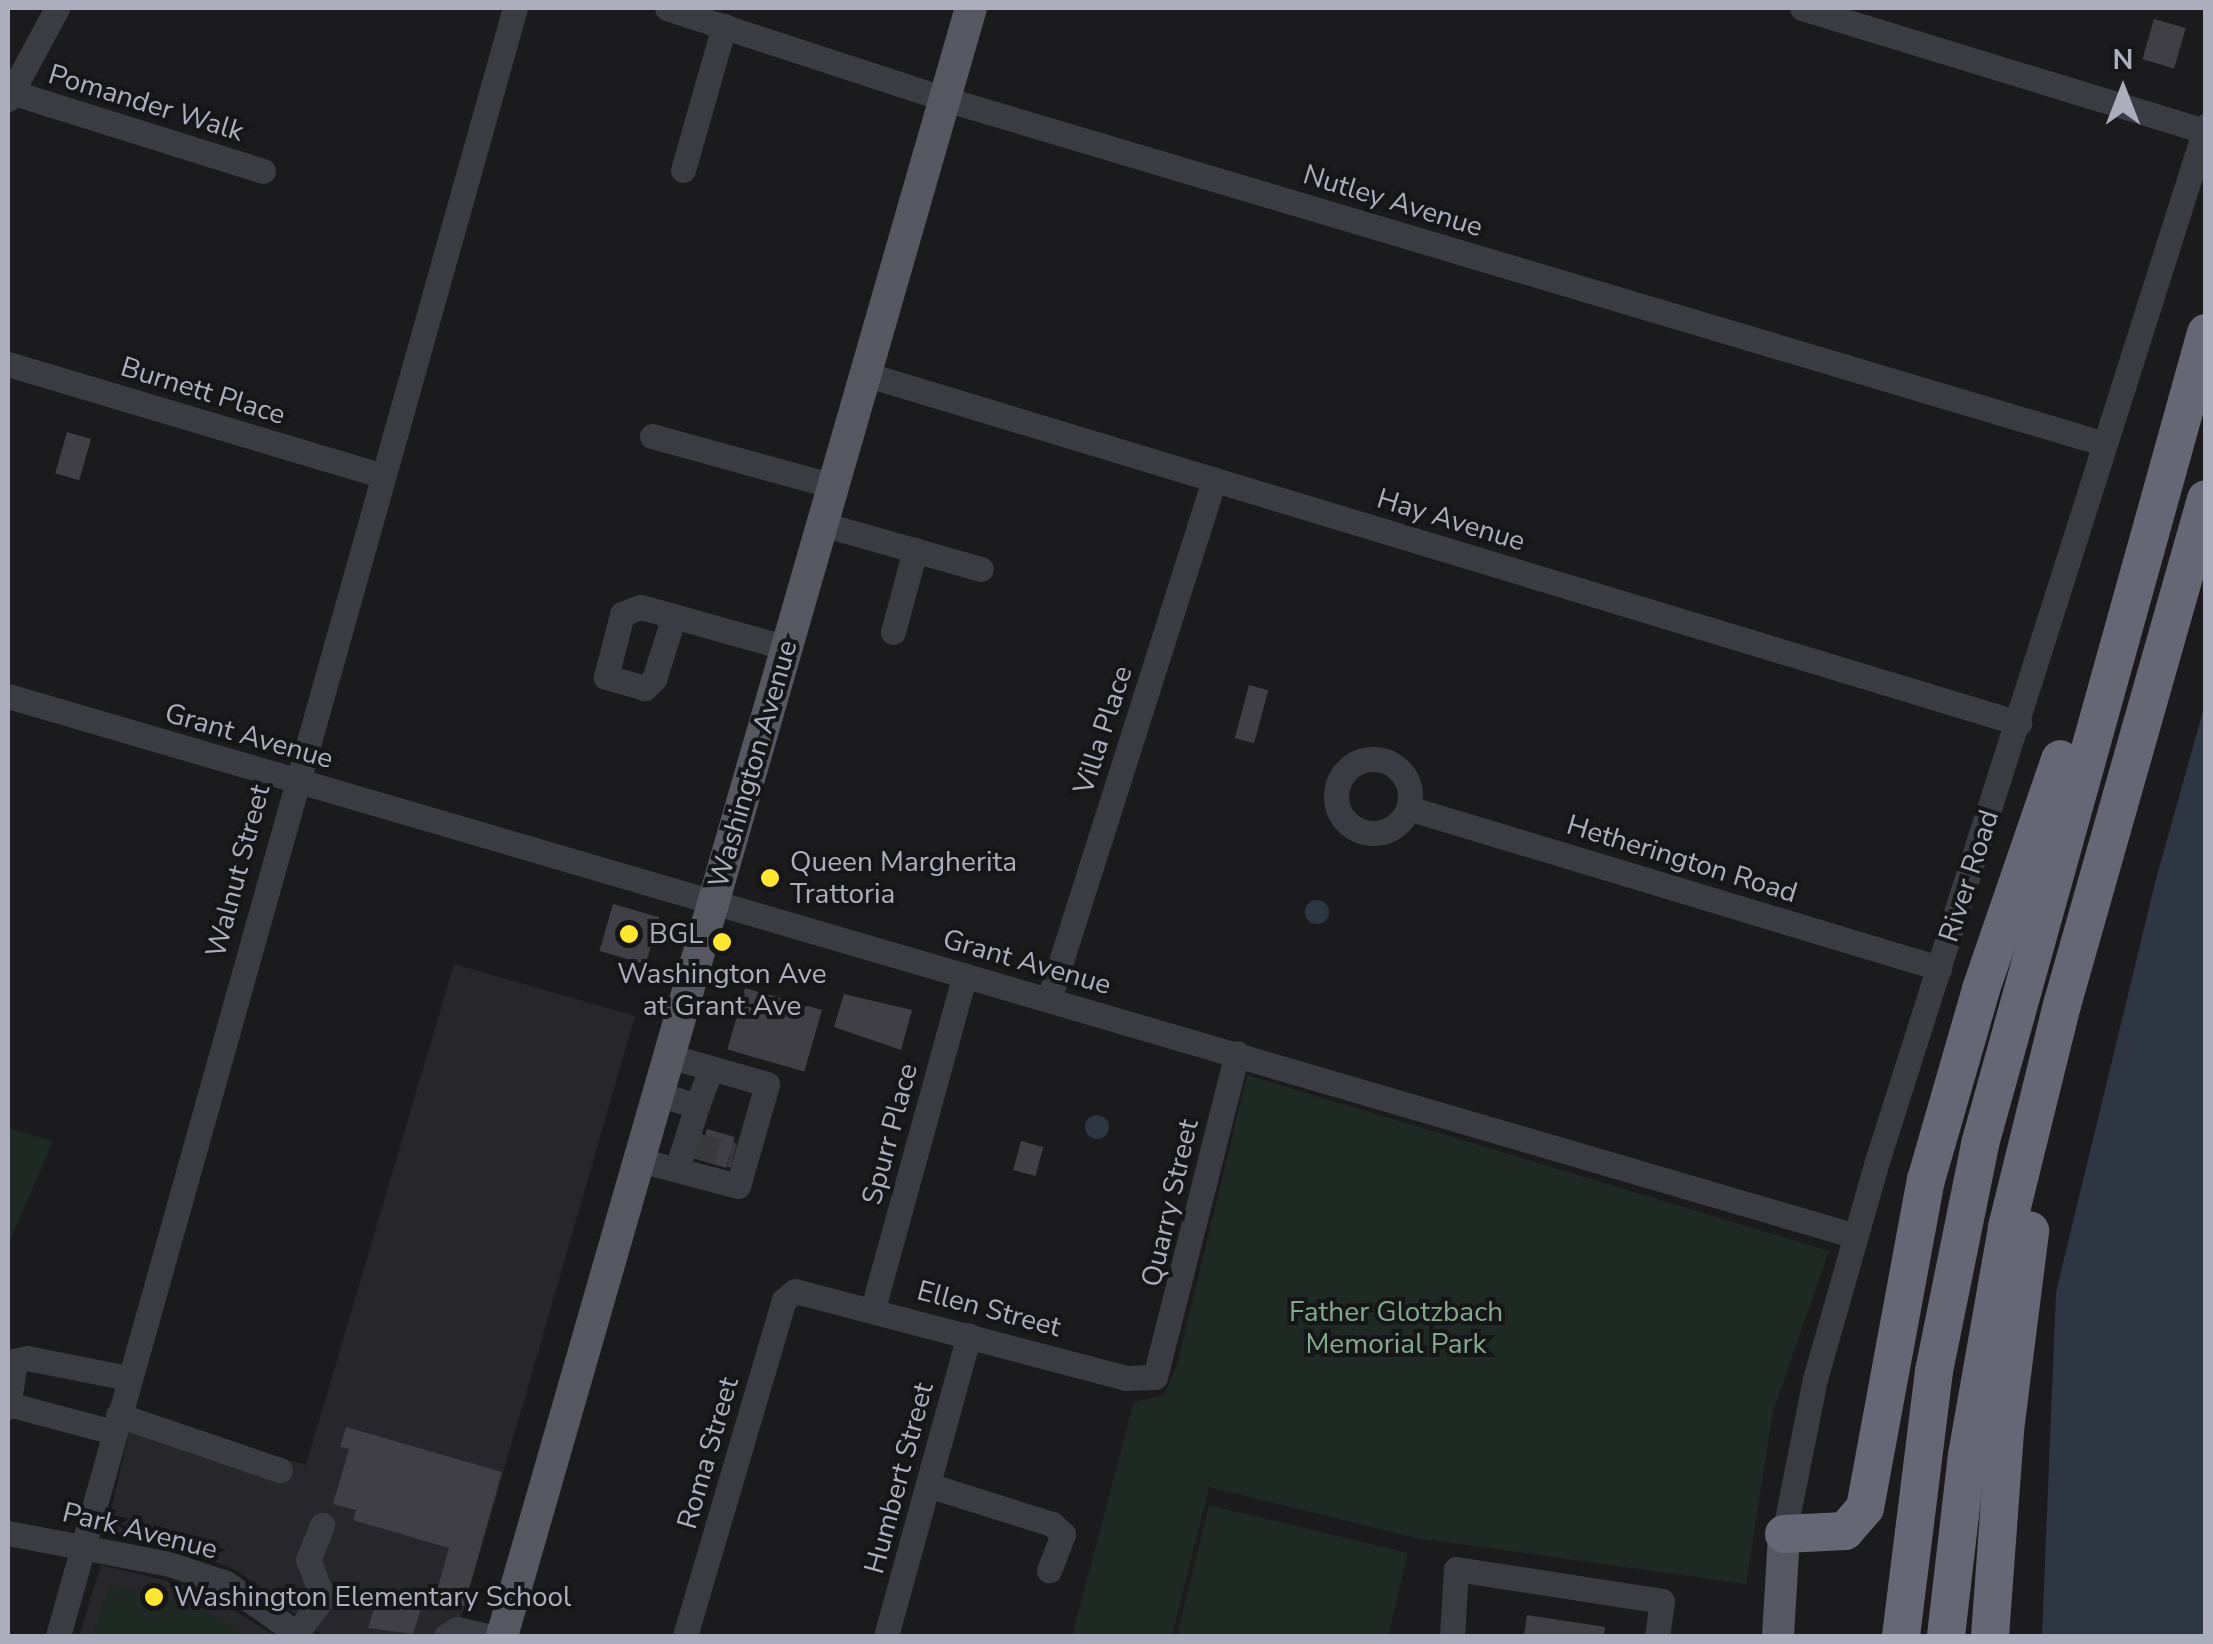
<!DOCTYPE html>
<style>
body{margin:0}
#map{position:relative;width:2213px;height:1644px;overflow:hidden;background:#1b1a1d;font-family:"Nunito Sans",sans-serif}
div>[style]{position:absolute}
[style*='--x']{left:calc(var(--x)*1px);top:calc(var(--y)*1px);width:calc(var(--w)*1px);rotate:calc(var(--a)*1deg)}
.built>*{inset:0;background:#27262a}
.green>*{inset:0;background:#1f2923}
.water>*{inset:0;background:#2e3643}
.round{border-radius:50%}
.building>*{inset:0;background:#403f45;transform-origin:0 0}
.minor-tunnel>*{height:25px;margin-top:-12.5px;transform-origin:0;background:repeating-linear-gradient(90deg,#38383d 0 25px,transparent 0 37px)}
.minor>*{height:25px;margin:-12.5px;padding:0 12.5px;transform-origin:12.5px;border-radius:12.5px;background:#3b3b43}
.minor>.ring{margin:-12.5px;padding:0;box-sizing:content-box;background:none;border:25px solid #3b3b43;border-radius:50%}
.major>*{height:32px;margin:-16px;padding:0 16px;transform-origin:16px;border-radius:16px;background:#575762}
.highway>*{height:38px;margin:-19px;padding:0 19px;transform-origin:19px;border-radius:19px;background:#666774}
.dots>*{width:28px;height:28px;translate:-50% -50%;box-sizing:border-box;border:5px solid #161518;border-radius:50%}
span{translate:-50% -50%;white-space:nowrap;text-align:center;line-height:1.15;-webkit-text-stroke:8px #161518;paint-order:stroke}
.street-label{font-size:28px;color:#acaebe}
.poi-label{font-size:28px;color:#acaebe}
.left{translate:0 -50%;text-align:left}
.park-label{font-size:28px;color:#81aa8d}
.frame{position:absolute;inset:0;border:10px solid #acaebe;pointer-events:none}
.north{position:absolute;left:2073px;top:40px;width:100px;height:100px;-webkit-text-stroke:8px #161518;paint-order:stroke;rotate:0deg;font-size:28px;font-weight:700;line-height:40px;text-align:center;color:#acaebe}
.north::after{content:'';display:block;margin:auto;width:35px;height:45px;background:#acaebe;clip-path:polygon(50% 0,100% 100%,50% 72%,0 100%)}
</style>
<div id="map">
<div class="built">
<div style="clip-path:polygon(454px 964px,635px 1016px,456px 1636px,324px 1636px,238px 1571px,179px 1547px,106px 1532px,133px 1416px,306px 1465px)"></div>
<div style="clip-path:polygon(101px 1565px,200px 1589px,275px 1636px,79px 1636px)"></div>
</div>
<div class="green">
<div style="clip-path:polygon(1247px 1075px,1829px 1251px,1773px 1411px,1746px 1584px,1416px 1538px,1209px 1487px,1172px 1636px,1072px 1636px,1134px 1402px,1164px 1395px,1177px 1365px)"></div>
<div style="clip-path:polygon(8px 1104px,9px 1128px,53px 1141px,8px 1245px)"></div>
<div style="clip-path:polygon(1209px 1505px,1408px 1553px,1388px 1636px,1177px 1636px)"></div>
<div style="clip-path:polygon(110px 1585px,187px 1601px,247px 1636px,92px 1636px)"></div>
</div>
<div class="water">
<div style="clip-path:polygon(2205px 704px,2205px 1636px,2042px 1636px,2056px 1292px,2156px 879px)"></div>
<div class="round" style="left:1305px;top:900px;width:24px;height:24px"></div>
<div class="round" style="left:1085px;top:1115px;width:24px;height:24px"></div>
</div>
<div class="building">
<div style="left:2154px;top:19px;width:33px;height:42px;rotate:16deg"></div>
<div style="left:67px;top:432px;width:25px;height:43px;rotate:16deg"></div>
<div style="left:1249px;top:685px;width:20px;height:55px;rotate:15deg"></div>
<div style="left:613px;top:904px;width:48px;height:49px;rotate:16deg"></div>
<div style="left:745px;top:988px;width:80px;height:64px;rotate:16deg"></div>
<div style="clip-path:polygon(844px 994px,912px 1010px,901px 1050px,834px 1027px)"></div>
<div style="left:707px;top:1129px;width:29px;height:32px;rotate:16deg"></div>
<div style="left:1021px;top:1141px;width:23px;height:30px;rotate:15deg"></div>
<div style="clip-path:polygon(346px 1427px,502px 1472px,464px 1606px,435px 1597px,449px 1548px,353px 1520px,356px 1510px,333px 1504px,349px 1449px,340px 1447px)"></div>
<div style="clip-path:polygon(381px 1587px,424px 1599px,413px 1634px,368px 1628px)"></div>
<div style="clip-path:polygon(1527px 1615px,1605px 1627px,1604px 1636px,1524px 1636px)"></div>
</div>
<div class="minor-tunnel">
<div style="--x:694;--y:1145;--w:41;--a:14"></div>
</div>
<div class="minor">
<div style="--x:667;--y:8;--w:293;--a:18.1"></div>
<div style="--x:945;--y:99;--w:1210;--a:16.56"></div>
<div style="--x:1802;--y:8;--w:420;--a:17"></div>
<div style="--x:11;--y:92;--w:264;--a:17.4"></div>
<div style="--x:8;--y:99;--w:103;--a:-61.7"></div>
<div style="--x:683;--y:170;--w:150;--a:-74.1"></div>
<div style="--x:8;--y:364;--w:389;--a:16.6"></div>
<div style="--x:865;--y:374;--w:1206;--a:16.83"></div>
<div style="--x:652;--y:436;--w:188;--a:15.4"></div>
<div style="--x:822;--y:524;--w:165;--a:15.8"></div>
<div style="--x:674;--y:616;--w:66;--a:107.6"></div>
<div style="--x:654;--y:679;--w:13;--a:135"></div>
<div style="--x:645;--y:688;--w:41;--a:-164.2"></div>
<div style="--x:606;--y:677;--w:65;--a:-75.7"></div>
<div style="--x:622;--y:614;--w:19;--a:-21"></div>
<div style="--x:640;--y:607;--w:12;--a:14"></div>
<div style="--x:652;--y:610;--w:140;--a:15.7"></div>
<div style="--x:893;--y:632;--w:85;--a:-75"></div>
<div style="--x:8;--y:696;--w:1925;--a:16.29"></div>
<div class="ring" style="left:1336px;top:759px;width:49px;height:49px"></div>
<div style="--x:1408;--y:808;--w:555;--a:16.77"></div>
<div style="--x:1049;--y:999;--w:545;--a:-72.36"></div>
<div style="--x:658;--y:1094;--w:41;--a:17.1"></div>
<div style="--x:697;--y:1106;--w:40;--a:-69.8"></div>
<div style="--x:639;--y:1160;--w:102;--a:14.7"></div>
<div style="--x:738;--y:1186;--w:106;--a:-74.1"></div>
<div style="--x:767;--y:1084;--w:102;--a:-164.1"></div>
<div style="--x:677;--y:1169;--w:66;--a:-72.4"></div>
<div style="--x:873;--y:1308;--w:345;--a:-74.6"></div>
<div style="--x:8;--y:1404;--w:109;--a:14.9"></div>
<div style="--x:8;--y:1407;--w:47;--a:-81.3"></div>
<div style="--x:15;--y:1361;--w:12;--a:-14"></div>
<div style="--x:27;--y:1358;--w:103;--a:11.2"></div>
<div style="--x:118;--y:1415;--w:171;--a:18.8"></div>
<div style="--x:928;--y:1485;--w:130;--a:17.5"></div>
<div style="--x:1052;--y:1524;--w:15;--a:42"></div>
<div style="--x:1063;--y:1534;--w:39;--a:111"></div>
<div style="--x:8;--y:1533;--w:161;--a:10.8"></div>
<div style="--x:166;--y:1563;--w:63;--a:18.4"></div>
<div style="--x:226;--y:1583;--w:91;--a:35.6"></div>
<div style="--x:1784;--y:1534;--w:158;--a:-78.7"></div>
<div style="--x:1815;--y:1379;--w:233;--a:-74.1"></div>
<div style="--x:1879;--y:1155;--w:1080;--a:-72.37"></div>
<div style="--x:297;--y:1633;--w:36;--a:-54"></div>
<div style="--x:318;--y:1604;--w:16;--a:-86"></div>
<div style="--x:319;--y:1588;--w:30;--a:-111"></div>
<div style="--x:308;--y:1560;--w:38;--a:-68"></div>
<div style="--x:58;--y:1636;--w:1691;--a:-74.32"></div>
<div style="--x:446;--y:1636;--w:13;--a:-32"></div>
<div style="--x:457;--y:1629;--w:31;--a:13"></div>
<div style="--x:685;--y:1636;--w:350;--a:-73.6"></div>
<div style="--x:784;--y:1300;--w:14;--a:-39"></div>
<div style="--x:795;--y:1291;--w:342;--a:14.7"></div>
<div style="--x:1126;--y:1378;--w:29;--a:-2"></div>
<div style="--x:1155;--y:1377;--w:334;--a:-75.8"></div>
<div style="--x:886;--y:1636;--w:312;--a:-74.6"></div>
<div style="--x:1452;--y:1636;--w:67;--a:-86.6"></div>
<div style="--x:1456;--y:1569;--w:208;--a:8.8"></div>
<div style="--x:1662;--y:1601;--w:35;--a:98"></div>
</div>
<div class="major">
<div style="--x:502;--y:1636;--w:1694;--a:-73.93"></div>
<div style="--x:1778;--y:1636;--w:102;--a:-86.6"></div>
</div>
<div class="highway">
<div style="--x:1784;--y:1534;--w:61;--a:-2.8"></div>
<div style="--x:1845;--y:1531;--w:30;--a:-49"></div>
<div style="--x:1865;--y:1508;--w:334;--a:-79.5"></div>
<div style="--x:1926;--y:1180;--w:199;--a:-73.9"></div>
<div style="--x:1981;--y:989;--w:243;--a:-71"></div>
<div style="--x:1901;--y:1636;--w:267;--a:-82.9"></div>
<div style="--x:1934;--y:1371;--w:232;--a:-78.5"></div>
<div style="--x:1980;--y:1144;--w:842;--a:-74.43"></div>
<div style="--x:1946;--y:1636;--w:182;--a:-83.4"></div>
<div style="--x:1967;--y:1455;--w:231;--a:-80"></div>
<div style="--x:2007;--y:1227;--w:229;--a:-76.1"></div>
<div style="--x:2062;--y:1005;--w:526;--a:-74.11"></div>
<div style="--x:1990;--y:1636;--w:207;--a:-85.8"></div>
<div style="--x:2005;--y:1430;--w:201;--a:-82.8"></div>
</div>
<div class="dots">
<div style="left:770px;top:878px;background:#ffe631"></div>
<div style="left:629px;top:934px;background:#ffe631"></div>
<div style="left:722px;top:942px;background:#ffe631"></div>
<div style="left:154px;top:1597px;background:#ffe631"></div>
</div>
<div class="street-label">
<span style="left:146px;top:103px;rotate:17deg">Pomander Walk</span>
<span style="left:1393px;top:201px;rotate:17deg">Nutley Avenue</span>
<span style="left:203px;top:391px;rotate:17deg">Burnett Place</span>
<span style="left:1451px;top:520px;rotate:17deg">Hay Avenue</span>
<span style="left:1103px;top:730px;rotate:-72deg">Villa Place</span>
<span style="left:249px;top:736px;rotate:16deg">Grant Avenue</span>
<span style="left:753px;top:764px;rotate:-74deg">Washington Avenue</span>
<span style="left:1682px;top:859px;rotate:17deg">Hetherington Road</span>
<span style="left:238px;top:871px;rotate:-75deg">Walnut Street</span>
<span style="left:1969px;top:876px;rotate:-72deg">River Road</span>
<span style="left:1027px;top:962px;rotate:16deg">Grant Avenue</span>
<span style="left:890px;top:1134px;rotate:-75deg">Spurr Place</span>
<span style="left:1170px;top:1203px;rotate:-77deg">Quarry Street</span>
<span style="left:989px;top:1309px;rotate:15deg">Ellen Street</span>
<span style="left:708px;top:1453px;rotate:-74deg">Roma Street</span>
<span style="left:899px;top:1478px;rotate:-75deg">Humbert Street</span>
<span style="left:140px;top:1531px;rotate:14deg">Park Avenue</span>
</div>
<div class="poi-label">
<span class="left" style="left:790px;top:878px">Queen Margherita<br>Trattoria</span>
<span class="left" style="left:649px;top:934px">BGL</span>
<span style="left:722px;top:990px">Washington Ave<br>at Grant Ave</span>
<span class="left" style="left:174px;top:1597px">Washington Elementary School</span>
</div>
<div class="park-label">
<span style="left:1396px;top:1328px">Father Glotzbach<br>Memorial Park</span>
</div>
<div class="frame"></div>
<div class="north">N</div>
</div>
